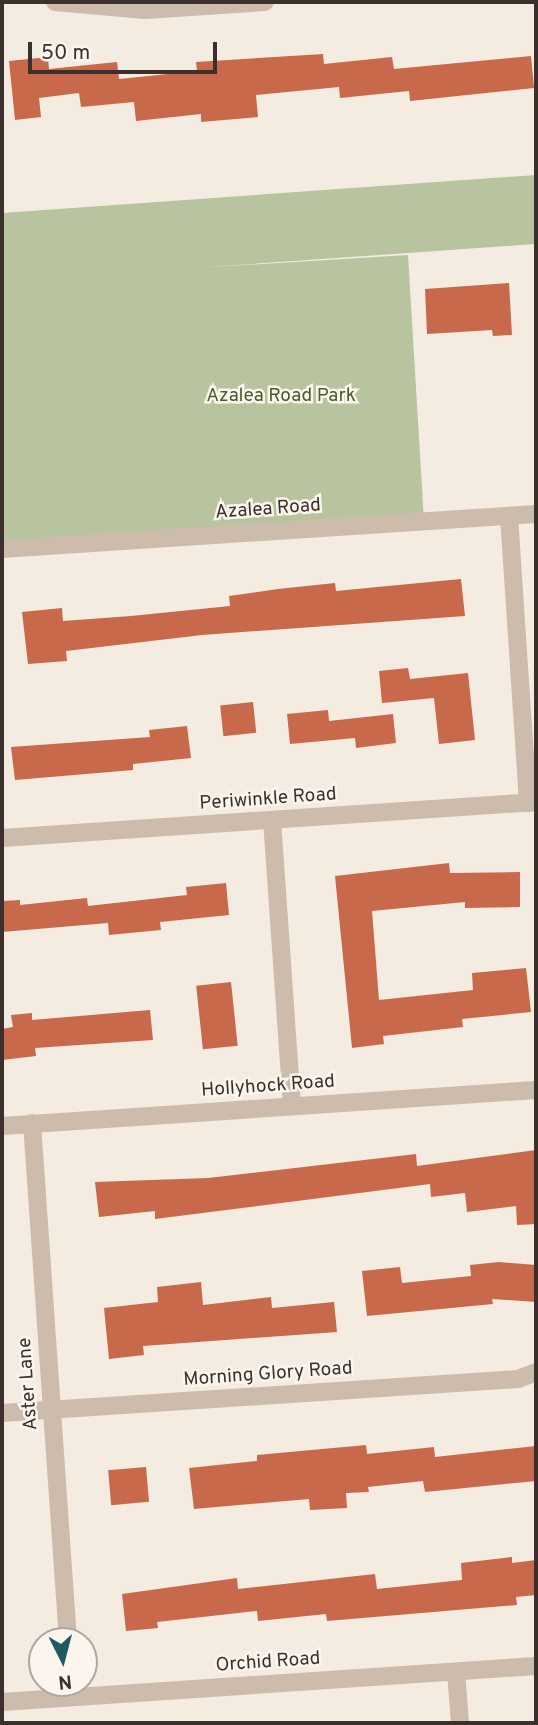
<!DOCTYPE html>
<style>
body{margin:0}
#map{position:relative;width:538px;height:1725px;overflow:hidden;background:#f4ebe1;font-family:Overpass,sans-serif}
div>[style]{position:absolute}
[style*='--x']{left:calc(var(--x)*1px);top:calc(var(--y)*1px);width:calc(var(--w)*1px);rotate:calc(var(--a)*1deg)}
.green>*{inset:0;background:#b8c4a0}
.building>*{inset:0;background:#c8694b;transform-origin:0 0}
.street>*{height:18px;margin:-9px;padding:0 9px;transform-origin:9px;border-radius:9px;background:#cdbbac}
span{translate:-50% -50%;white-space:nowrap;text-align:center;line-height:1.15;-webkit-text-stroke:5px #fbf5ee;paint-order:stroke}
.park-label{font-size:19px;color:#4a5a2e}
.street-label{font-size:19px;color:#3b302b}
.frame{position:absolute;inset:0;border:4px solid #3b302b;pointer-events:none}
.north{position:absolute;left:28px;top:1627px;width:70px;height:70px;box-sizing:border-box;background:#fbf5ee;border:2px solid #aea6a0;border-radius:50%;rotate:174deg;font-size:19px;font-weight:700;line-height:28px;text-align:center;color:#3b302b}
.north::after{content:'';display:block;margin:auto;width:24px;height:32px;background:#1f5a5e;clip-path:polygon(50% 0,100% 100%,50% 72%,0 100%)}
.scale{position:absolute;left:28px;top:42px;width:189px;height:32px;box-sizing:border-box;border:4px solid #3b302b;border-top:0;padding-left:9px;font-size:21px;line-height:24px;white-space:nowrap;color:#3b302b;-webkit-text-stroke:5px #fbf5ee;paint-order:stroke}
</style>
<div id="map">
<div class="green">
<div style="clip-path:polygon(536px 175px,536px 244px,195px 268px,408px 255px,424px 521px,2px 549px,2px 213px)"></div>
</div>
<div class="building">
<div style="clip-path:polygon(323px 54px,324px 64px,392px 57px,394px 69px,531px 56px,534px 88px,410px 101px,409px 91px,340px 98px,339px 87px,256px 95px,258px 117px,201px 122px,201px 114px,136px 121px,134px 102px,81px 107px,79px 93px,39px 98px,41px 117px,15px 120px,9px 61px,48px 57px,49px 69px,117px 62px,119px 79px,197px 71px,196px 62px)"></div>
<div style="clip-path:polygon(509px 283px,512px 335px,493px 336px,492px 330px,427px 334px,425px 289px)"></div>
<div style="clip-path:polygon(461px 579px,465px 616px,202px 635px,66px 651px,67px 661px,28px 664px,22px 612px,62px 608px,63px 621px,131px 616px,230px 606px,229px 596px,278px 589px,335px 583px,336px 591px)"></div>
<div style="clip-path:polygon(408px 668px,410px 679px,468px 673px,475px 740px,439px 744px,434px 698px,382px 703px,379px 671px)"></div>
<div style="left:253px;top:702px;width:31px;height:33px;rotate:84deg"></div>
<div style="clip-path:polygon(328px 710px,329px 721px,393px 714px,396px 743px,356px 748px,355px 738px,290px 744px,287px 714px)"></div>
<div style="clip-path:polygon(187px 726px,191px 758px,133px 764px,133px 770px,15px 780px,11px 747px,150px 737px,149px 730px)"></div>
<div style="clip-path:polygon(449px 863px,450px 873px,520px 872px,520px 907px,465px 908px,465px 902px,372px 911px,379px 1000px,473px 990px,472px 973px,526px 968px,531px 1012px,462px 1019px,463px 1027px,383px 1036px,384px 1044px,352px 1048px,335px 876px)"></div>
<div style="clip-path:polygon(226px 883px,229px 915px,160px 922px,161px 930px,109px 935px,108px 923px,2px 932px,2px 901px,20px 900px,20px 905px,87px 898px,88px 906px,187px 895px,186px 887px)"></div>
<div style="left:231px;top:982px;width:64px;height:35px;rotate:84deg"></div>
<div style="clip-path:polygon(150px 1010px,153px 1040px,35px 1048px,36px 1056px,2px 1060px,2px 1029px,13px 1027px,11px 1015px,32px 1013px,32px 1020px)"></div>
<div style="clip-path:polygon(536px 1150px,536px 1224px,517px 1225px,516px 1206px,467px 1212px,465px 1193px,431px 1197px,430px 1184px,155px 1219px,155px 1211px,99px 1217px,95px 1182px,208px 1178px,416px 1154px,417px 1166px)"></div>
<div style="clip-path:polygon(499px 1262px,536px 1265px,536px 1302px,492px 1299px,493px 1304px,367px 1316px,362px 1271px,400px 1267px,402px 1283px,471px 1276px,470px 1265px)"></div>
<div style="clip-path:polygon(201px 1282px,203px 1305px,271px 1297px,272px 1308px,334px 1302px,337px 1332px,143px 1346px,144px 1355px,109px 1359px,104px 1308px,158px 1302px,157px 1287px)"></div>
<div style="clip-path:polygon(366px 1445px,367px 1454px,434px 1447px,435px 1457px,536px 1446px,536px 1481px,425px 1492px,423px 1481px,368px 1487px,369px 1492px,346px 1493px,347px 1508px,310px 1510px,309px 1499px,194px 1509px,189px 1468px,257px 1461px,257px 1455px)"></div>
<div style="left:146px;top:1467px;width:35px;height:38px;rotate:85deg"></div>
<div style="clip-path:polygon(512px 1557px,512px 1563px,536px 1560px,536px 1595px,516px 1597px,517px 1605px,327px 1621px,326px 1614px,258px 1621px,257px 1611px,157px 1622px,158px 1628px,126px 1631px,122px 1594px,237px 1578px,238px 1589px,375px 1574px,377px 1589px,462px 1580px,461px 1563px)"></div>
</div>
<div class="street">
<div style="--x:55;--y:2;--w:90;--a:5.1"></div>
<div style="--x:145;--y:10;--w:120;--a:-3.8"></div>
<div style="--x:509;--y:516;--w:288;--a:86.2"></div>
<div style="--x:2;--y:549;--w:535;--a:-3.75"></div>
<div style="--x:272;--y:820;--w:287;--a:86"></div>
<div style="--x:2;--y:838;--w:535;--a:-3.86"></div>
<div style="--x:32;--y:1123;--w:519;--a:86.02"></div>
<div style="--x:2;--y:1126;--w:535;--a:-3.86"></div>
<div style="--x:2;--y:1413;--w:517;--a:-3.77"></div>
<div style="--x:518;--y:1379;--w:19;--a:-21"></div>
<div style="--x:456;--y:1672;--w:51;--a:85.5"></div>
<div style="--x:2;--y:1702;--w:535;--a:-3.86"></div>
</div>
<div class="park-label">
<span style="left:281px;top:397px">Azalea Road Park</span>
</div>
<div class="street-label">
<span style="left:268px;top:510px;rotate:-4deg">Azalea Road</span>
<span style="left:268px;top:800px;rotate:-4deg">Periwinkle Road</span>
<span style="left:268px;top:1087px;rotate:-4deg">Hollyhock Road</span>
<span style="left:268px;top:1375px;rotate:-4deg">Morning Glory Road</span>
<span style="left:29px;top:1384px;rotate:-94deg">Aster Lane</span>
<span style="left:268px;top:1663px;rotate:-4deg">Orchid Road</span>
</div>
<div class="frame"></div>
<div class="north">N</div>
<div class="scale">50 m</div>
</div>
